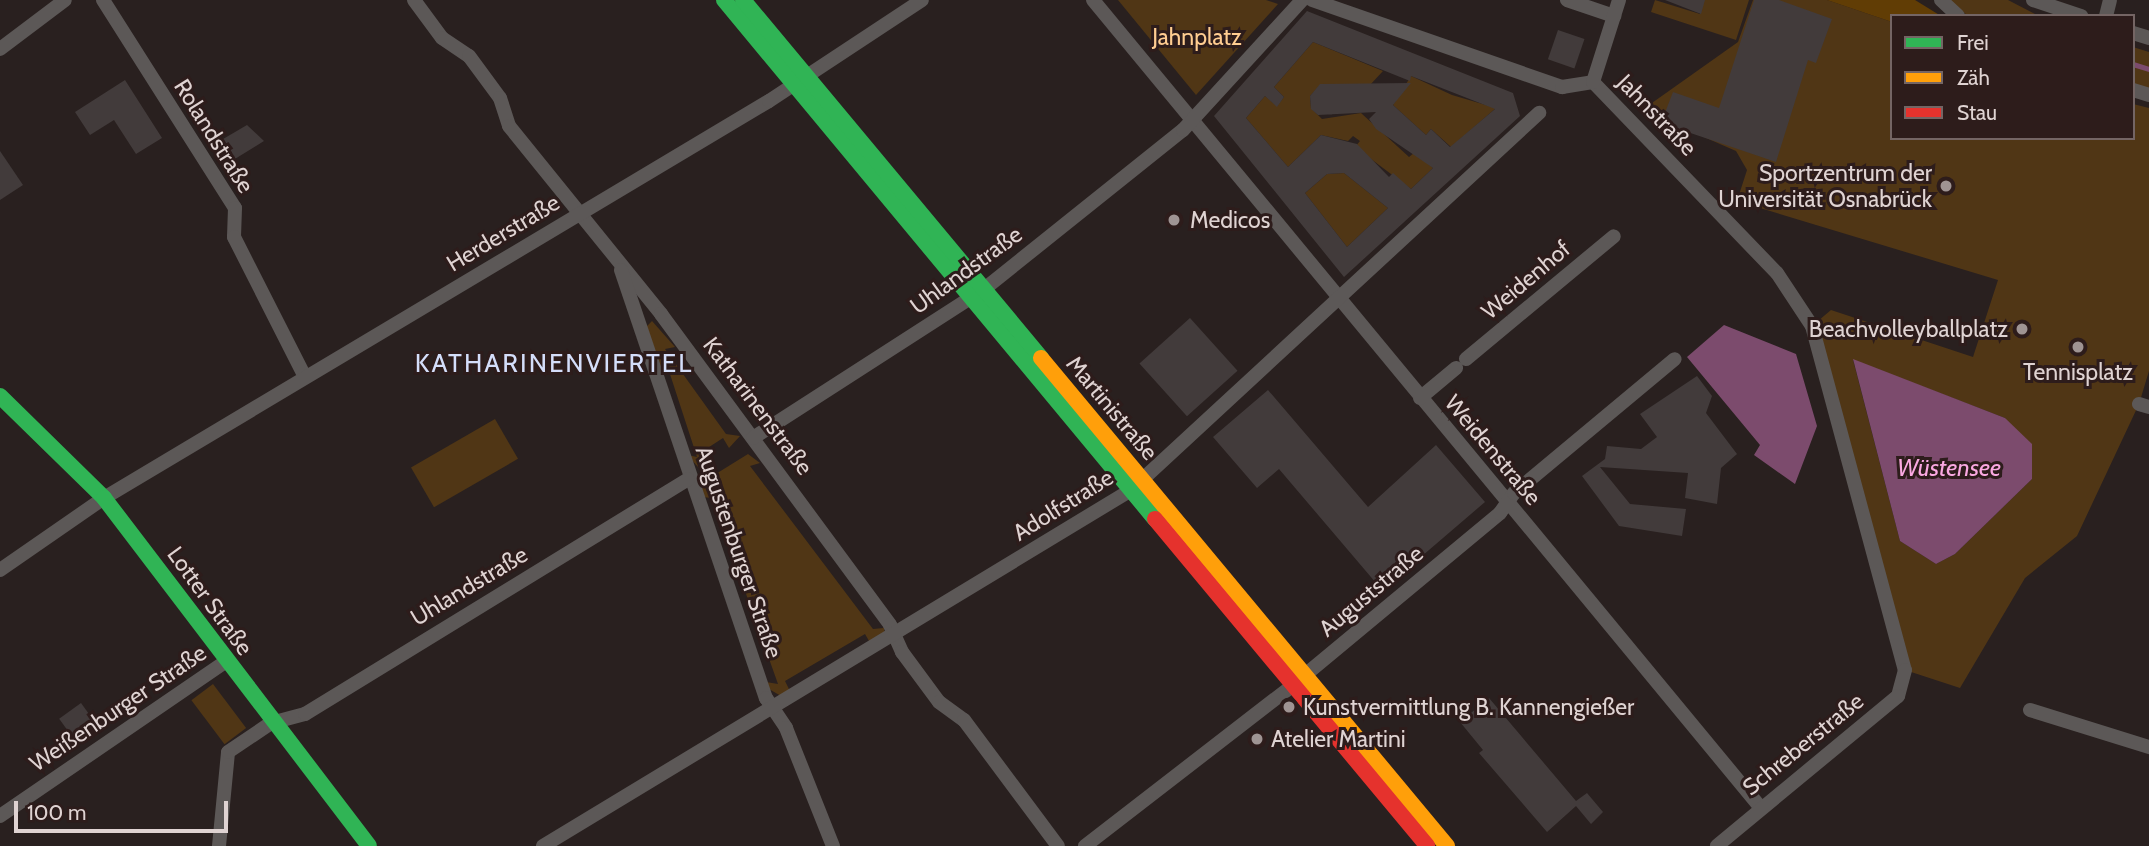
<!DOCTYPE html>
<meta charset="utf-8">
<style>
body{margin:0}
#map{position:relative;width:2149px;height:846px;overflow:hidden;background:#29201f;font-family:Cabin,sans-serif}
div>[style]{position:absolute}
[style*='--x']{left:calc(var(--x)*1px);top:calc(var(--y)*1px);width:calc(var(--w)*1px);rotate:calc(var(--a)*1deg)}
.green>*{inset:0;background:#503615;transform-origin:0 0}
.forest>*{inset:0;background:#613d05}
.water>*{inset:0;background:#7c4b6d}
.stream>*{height:4.5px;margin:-2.25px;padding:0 2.25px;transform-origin:2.25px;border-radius:2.25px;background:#7c4b6d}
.building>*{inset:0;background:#423b3b;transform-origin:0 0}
.street>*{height:14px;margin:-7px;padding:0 7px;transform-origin:7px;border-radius:7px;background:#5c5857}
.fast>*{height:16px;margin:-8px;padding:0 8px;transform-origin:8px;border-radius:8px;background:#30b455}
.slow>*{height:16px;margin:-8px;padding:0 8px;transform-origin:8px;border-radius:8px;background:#ff9f0a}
.jam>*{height:16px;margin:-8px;padding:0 8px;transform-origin:8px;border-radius:8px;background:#e5322d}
.dots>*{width:19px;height:19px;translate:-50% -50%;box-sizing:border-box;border:4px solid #2d1c1b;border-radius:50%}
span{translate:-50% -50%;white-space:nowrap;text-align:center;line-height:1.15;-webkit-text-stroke:6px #2d1c1b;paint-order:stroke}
.park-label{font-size:23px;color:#ffcd91}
.street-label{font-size:23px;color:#dfd3d2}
.poi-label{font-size:23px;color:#dfd3d2}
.right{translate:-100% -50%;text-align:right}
.left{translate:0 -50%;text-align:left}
.water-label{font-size:24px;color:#faa8e1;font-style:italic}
.quarter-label{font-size:26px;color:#d4defa;letter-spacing:2px}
.legend{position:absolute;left:1890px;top:14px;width:245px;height:126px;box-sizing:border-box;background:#2d1c1b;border:2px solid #746564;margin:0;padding:9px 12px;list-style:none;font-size:21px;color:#dfd3d2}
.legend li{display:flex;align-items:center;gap:14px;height:35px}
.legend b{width:35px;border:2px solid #746564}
.scale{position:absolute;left:14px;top:801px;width:214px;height:32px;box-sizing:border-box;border:4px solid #dfd3d2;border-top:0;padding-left:9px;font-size:21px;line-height:24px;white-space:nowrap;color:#dfd3d2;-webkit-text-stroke:5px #2d1c1b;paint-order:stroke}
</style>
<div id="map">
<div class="green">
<div style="clip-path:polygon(1118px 0,1266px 0,1278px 4px,1196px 95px)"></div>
<div style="clip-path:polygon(1655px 0,1700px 14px,1703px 0,1749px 0,1736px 40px,1651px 12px)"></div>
<div style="clip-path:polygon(evenodd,1753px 0,1827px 0,1892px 22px,1892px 138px,2133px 138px,2133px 104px,2149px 108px,2149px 371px,2139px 404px,2077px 536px,2025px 578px,1960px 688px,1905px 670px,1812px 326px,1831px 310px,1973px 357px,1998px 280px,1737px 201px,1747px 170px,1736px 151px,1642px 110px,1738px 42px,1753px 0,1853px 360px,2005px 418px,2032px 479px,1955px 554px,1936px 564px,1900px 541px,1853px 360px)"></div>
<div style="clip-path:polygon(1949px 0,2008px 0,2039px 16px,1968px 16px)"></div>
<div style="clip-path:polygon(1313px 42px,1383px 71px,1370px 85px,1320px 85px,1310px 96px,1311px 108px,1322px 119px,1361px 113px,1409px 157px,1415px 152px,1433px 168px,1411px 189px,1355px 147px,1360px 141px,1353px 136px,1348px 141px,1321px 135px,1288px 167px,1246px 118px,1265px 96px,1277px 106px,1284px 97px,1274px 87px)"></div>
<div style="clip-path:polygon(2133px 47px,2149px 52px,2149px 89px,2133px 84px)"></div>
<div style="clip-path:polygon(1411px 76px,1452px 95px,1496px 108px,1451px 147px,1431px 129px,1426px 135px,1393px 105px)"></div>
<div style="clip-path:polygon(1344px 173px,1388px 208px,1347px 247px,1305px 193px,1327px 174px)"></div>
<div style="clip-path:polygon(652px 321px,675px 347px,665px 349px,726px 434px,740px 436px,729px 448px,723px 438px,703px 451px,708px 462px,699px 468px,687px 455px,697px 457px,668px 368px,657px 365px,646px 327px)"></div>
<div style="left:495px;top:419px;width:46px;height:97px;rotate:60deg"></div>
<div style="clip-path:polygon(748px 454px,760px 463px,750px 466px,873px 629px,884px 628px,885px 635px,872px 646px,865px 634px,785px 681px,791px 693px,781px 696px,769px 689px,766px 682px,778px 684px,712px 498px,702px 497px,698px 485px)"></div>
<div style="left:213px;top:684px;width:55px;height:27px;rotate:53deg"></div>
</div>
<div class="forest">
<div style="clip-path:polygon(1827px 0,1915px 0,1941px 16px,1892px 16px,1892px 22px)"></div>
</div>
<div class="water">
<div style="clip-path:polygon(1724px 325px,1796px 354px,1817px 426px,1795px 484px,1754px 455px,1760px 445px,1687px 357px)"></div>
<div style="clip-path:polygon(1853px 359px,2005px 418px,2032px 444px,2032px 479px,1955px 554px,1936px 564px,1900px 541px)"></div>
</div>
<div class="stream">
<div style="--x:2133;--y:64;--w:17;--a:17"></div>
</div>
<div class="building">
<div style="clip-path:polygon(1665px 0,1705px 0,1701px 14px)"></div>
<div style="clip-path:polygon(1754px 0,1779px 0,1832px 19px,1816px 63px,1808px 60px,1776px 162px,1661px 123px,1673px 92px,1719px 108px)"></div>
<div style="clip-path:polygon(evenodd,1307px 11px,1513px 93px,1520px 116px,1344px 277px,1214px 116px,1307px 11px,1313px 42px,1410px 81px,1411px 76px,1495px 109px,1450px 147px,1431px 129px,1426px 135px,1393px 105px,1411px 83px,1320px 84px,1310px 96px,1311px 109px,1318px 115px,1376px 112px,1369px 119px,1376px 129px,1433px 168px,1411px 189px,1393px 173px,1389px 177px,1357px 144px,1321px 135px,1288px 167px,1246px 118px,1265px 96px,1277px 107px,1284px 97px,1274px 87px,1313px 42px,1307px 11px,1344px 173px,1388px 208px,1347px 247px,1305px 193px,1327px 174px,1344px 173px)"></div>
<div style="left:1558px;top:30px;width:28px;height:31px;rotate:19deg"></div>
<div style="clip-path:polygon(125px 80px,162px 138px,136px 154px,114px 120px,90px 135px,75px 112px)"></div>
<div style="clip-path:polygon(247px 125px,264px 141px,230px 162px,218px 142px)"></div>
<div style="clip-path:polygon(0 151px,23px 185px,0 200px)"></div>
<div style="left:1190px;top:318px;width:71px;height:68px;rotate:48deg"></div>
<div style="clip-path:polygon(1697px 376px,1712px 396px,1706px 413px,1737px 454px,1721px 468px,1717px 504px,1685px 498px,1688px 473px,1600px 467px,1630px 504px,1686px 509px,1682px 536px,1619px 526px,1582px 476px,1605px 459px,1607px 446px,1641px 449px,1657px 437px,1640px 414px)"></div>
<div style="clip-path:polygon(1268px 390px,1368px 507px,1436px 445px,1485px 502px,1401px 574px,1394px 567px,1376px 583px,1279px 469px,1257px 488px,1213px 437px)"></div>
<div style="clip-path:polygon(1489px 698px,1576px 801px,1587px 793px,1603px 812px,1591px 824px,1576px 806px,1547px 832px,1479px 753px,1483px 750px,1460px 722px)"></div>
<div style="left:81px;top:703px;width:24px;height:27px;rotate:54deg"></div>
</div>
<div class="street">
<div style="--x:103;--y:0;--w:246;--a:57.6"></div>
<div style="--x:235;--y:208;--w:29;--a:92"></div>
<div style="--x:234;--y:237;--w:157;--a:63.1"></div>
<div style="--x:414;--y:0;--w:47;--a:53.6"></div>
<div style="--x:442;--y:38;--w:32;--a:34"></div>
<div style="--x:469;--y:56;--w:52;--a:53.6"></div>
<div style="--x:500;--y:98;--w:29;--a:72"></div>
<div style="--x:509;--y:126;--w:242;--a:51"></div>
<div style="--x:661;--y:314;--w:386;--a:53.6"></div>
<div style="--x:890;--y:625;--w:30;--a:66"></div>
<div style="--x:902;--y:652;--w:62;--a:53.5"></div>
<div style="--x:939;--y:702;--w:31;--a:36"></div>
<div style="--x:964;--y:720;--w:157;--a:53.3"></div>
<div style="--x:1093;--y:0;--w:1048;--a:50.42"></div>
<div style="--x:1312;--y:0;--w:265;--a:19.2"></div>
<div style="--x:1562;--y:87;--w:31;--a:-9"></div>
<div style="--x:1593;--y:82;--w:265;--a:46.1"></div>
<div style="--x:1777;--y:273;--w:64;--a:56.6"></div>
<div style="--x:1812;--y:326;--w:356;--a:74.9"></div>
<div style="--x:1905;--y:670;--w:27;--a:105"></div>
<div style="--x:1898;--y:696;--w:235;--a:140.4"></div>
<div style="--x:1567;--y:0;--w:50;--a:18.8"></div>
<div style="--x:1941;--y:0;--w:23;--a:43"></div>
<div style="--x:2033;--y:0;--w:51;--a:18.4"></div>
<div style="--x:2106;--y:16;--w:16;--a:-76"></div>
<div style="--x:2133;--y:33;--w:17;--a:17"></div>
<div style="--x:0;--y:49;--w:81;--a:-37"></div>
<div style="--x:1593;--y:82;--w:86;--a:-72.4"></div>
<div style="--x:2133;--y:90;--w:17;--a:17"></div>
<div style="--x:621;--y:270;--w:452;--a:71.3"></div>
<div style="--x:766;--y:698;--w:36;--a:56"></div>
<div style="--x:786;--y:728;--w:127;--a:68.3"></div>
<div style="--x:1466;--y:359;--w:192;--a:-39.7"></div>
<div style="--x:1420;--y:398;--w:47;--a:-39.8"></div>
<div style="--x:2139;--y:404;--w:10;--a:17"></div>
<div style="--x:753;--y:438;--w:274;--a:-32.8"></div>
<div style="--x:983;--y:290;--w:256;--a:-38.7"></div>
<div style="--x:1183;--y:130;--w:176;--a:-47.5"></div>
<div style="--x:0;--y:570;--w:126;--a:-34.7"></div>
<div style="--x:104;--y:498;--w:774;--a:-30.84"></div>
<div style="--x:769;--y:101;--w:183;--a:-33.4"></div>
<div style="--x:2030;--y:710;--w:125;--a:17.3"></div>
<div style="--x:0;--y:816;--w:274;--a:-34.4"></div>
<div style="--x:219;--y:846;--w:94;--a:-84.5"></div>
<div style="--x:228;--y:752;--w:52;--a:-34"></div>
<div style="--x:271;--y:723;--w:35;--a:-15"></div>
<div style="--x:305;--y:714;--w:449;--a:-31.5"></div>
<div style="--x:543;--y:846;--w:687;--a:-31.19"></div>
<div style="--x:1131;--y:490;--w:556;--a:-42.74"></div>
<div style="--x:1085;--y:846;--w:263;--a:-37.7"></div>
<div style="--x:1293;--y:685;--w:269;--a:-39.7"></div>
<div style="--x:1500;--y:513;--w:24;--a:-55"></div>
<div style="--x:1514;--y:493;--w:209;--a:-39.8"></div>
</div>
<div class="fast">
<div style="--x:724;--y:0;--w:675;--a:50.29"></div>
<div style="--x:743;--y:0;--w:466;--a:50.2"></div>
<div style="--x:0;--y:396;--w:146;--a:44.4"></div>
<div style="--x:104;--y:498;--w:437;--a:52.7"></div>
</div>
<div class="slow">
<div style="--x:1041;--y:358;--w:635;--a:50.24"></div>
</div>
<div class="jam">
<div style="--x:1155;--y:519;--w:425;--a:50.2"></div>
</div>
<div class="dots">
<div style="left:1946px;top:186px;background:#9f9493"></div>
<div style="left:1174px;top:220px;background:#9f9493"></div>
<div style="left:2022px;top:329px;background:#9f9493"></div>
<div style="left:2078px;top:347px;background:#9f9493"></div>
<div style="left:1289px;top:707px;background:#9f9493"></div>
<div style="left:1257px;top:739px;background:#9f9493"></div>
</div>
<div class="park-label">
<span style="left:1197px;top:37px">Jahnplatz</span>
</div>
<div class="street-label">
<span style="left:1657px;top:115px;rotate:46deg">Jahnstraße</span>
<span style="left:214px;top:136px;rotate:58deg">Rolandstraße</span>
<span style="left:503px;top:233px;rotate:-31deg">Herderstraße</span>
<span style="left:966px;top:270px;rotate:-36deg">Uhlandstraße</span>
<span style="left:1526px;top:280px;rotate:-40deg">Weidenhof</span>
<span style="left:758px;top:406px;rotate:53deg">Katharinenstraße</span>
<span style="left:1112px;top:408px;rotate:50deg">Martinistraße</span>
<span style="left:1493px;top:450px;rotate:50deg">Weidenstraße</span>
<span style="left:1063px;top:505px;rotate:-32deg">Adolfstraße</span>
<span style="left:739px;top:552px;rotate:71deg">Augustenburger Straße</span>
<span style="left:469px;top:586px;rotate:-31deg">Uhlandstraße</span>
<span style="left:1371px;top:591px;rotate:-40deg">Auguststraße</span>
<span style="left:210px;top:601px;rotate:54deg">Lotter Straße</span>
<span style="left:118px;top:708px;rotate:-34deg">Weißenburger Straße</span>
<span style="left:1803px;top:744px;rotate:-39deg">Schreberstraße</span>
</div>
<div class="poi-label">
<span class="right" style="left:1932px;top:186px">Sportzentrum der<br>Universität Osnabrück</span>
<span class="left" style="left:1190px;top:220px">Medicos</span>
<span class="right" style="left:2008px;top:329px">Beachvolleyballplatz</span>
<span style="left:2078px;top:372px">Tennisplatz</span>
<span class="left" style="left:1303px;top:707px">Kunstvermittlung B. Kannengießer</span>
<span class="left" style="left:1271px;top:739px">Atelier Martini</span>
</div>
<div class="water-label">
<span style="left:1949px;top:468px">Wüstensee</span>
</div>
<div class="quarter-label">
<span style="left:554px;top:364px">KATHARINENVIERTEL</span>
</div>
<ul class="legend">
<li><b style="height:9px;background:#30b455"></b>Frei</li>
<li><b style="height:9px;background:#ff9f0a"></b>Zäh</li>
<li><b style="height:9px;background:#e5322d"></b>Stau</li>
</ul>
<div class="scale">100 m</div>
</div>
